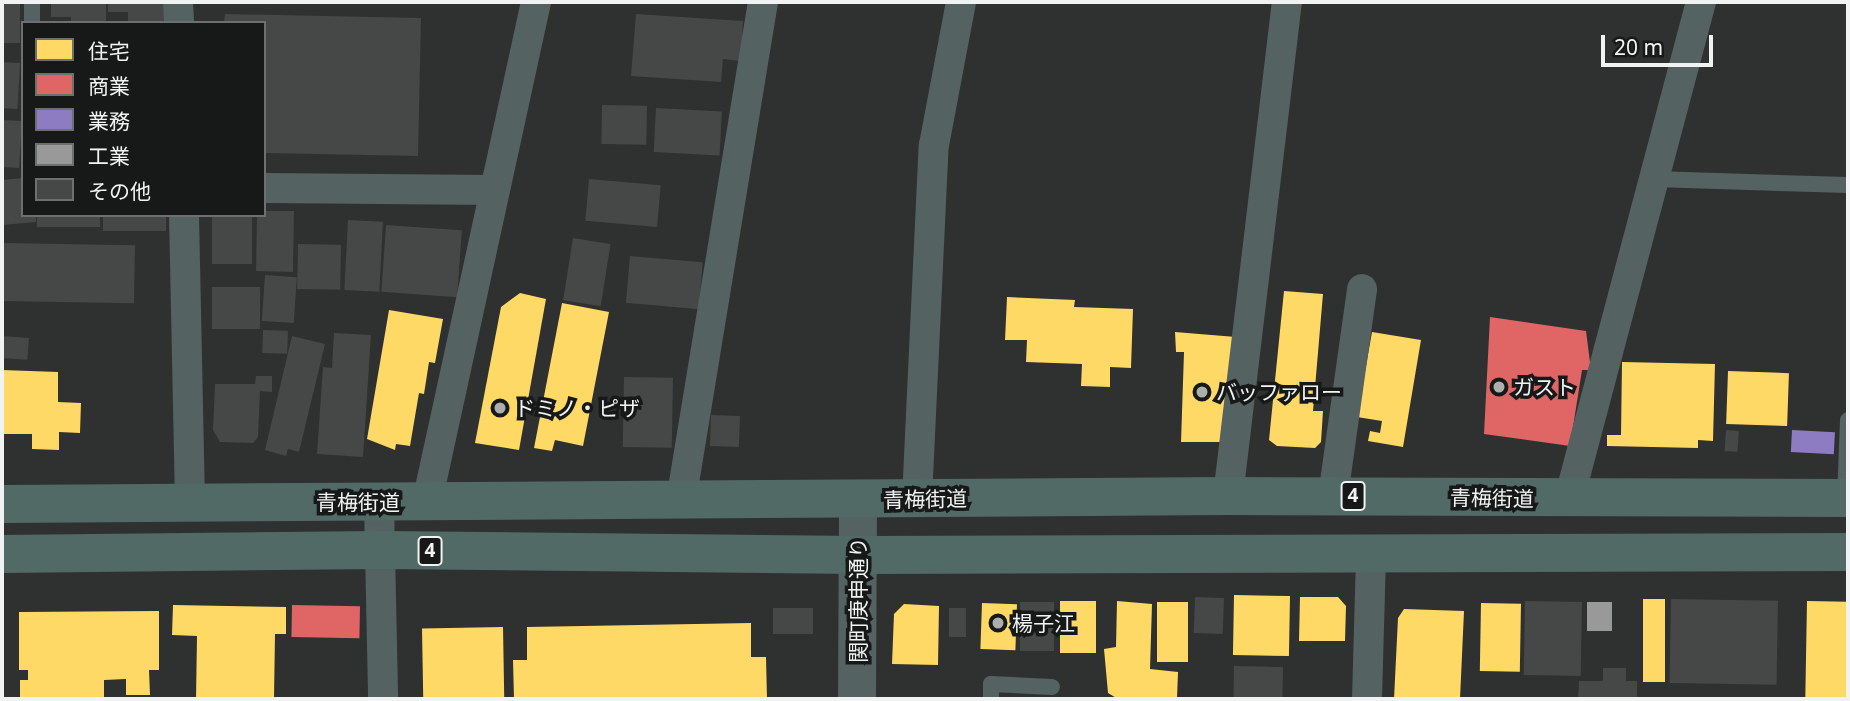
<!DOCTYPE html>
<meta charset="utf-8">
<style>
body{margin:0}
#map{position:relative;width:1850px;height:701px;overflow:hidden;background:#2f3030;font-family:"Noto Sans","Noto Sans JP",sans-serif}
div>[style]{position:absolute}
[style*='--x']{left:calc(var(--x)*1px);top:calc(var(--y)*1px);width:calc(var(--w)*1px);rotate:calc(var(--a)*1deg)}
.homes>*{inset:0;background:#ffd966;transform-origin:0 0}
.shops>*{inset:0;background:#e06666;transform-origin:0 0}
.offices>*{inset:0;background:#8e7cc3;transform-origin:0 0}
.industry>*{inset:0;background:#999;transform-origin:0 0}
.building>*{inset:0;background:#464747;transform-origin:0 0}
.service>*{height:16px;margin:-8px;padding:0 8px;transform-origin:8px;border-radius:8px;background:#546261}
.minor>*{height:30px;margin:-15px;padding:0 15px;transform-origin:15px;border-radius:15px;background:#546261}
.tertiary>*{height:38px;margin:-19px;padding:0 19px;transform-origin:19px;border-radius:19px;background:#546261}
.primary>*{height:38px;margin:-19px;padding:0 19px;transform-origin:19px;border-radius:19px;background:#526a66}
.dots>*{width:19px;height:19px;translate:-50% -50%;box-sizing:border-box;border:4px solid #171919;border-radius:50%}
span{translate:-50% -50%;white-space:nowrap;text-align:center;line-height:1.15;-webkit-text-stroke:7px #171919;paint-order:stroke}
.shield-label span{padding:2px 5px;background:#171919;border:2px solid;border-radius:5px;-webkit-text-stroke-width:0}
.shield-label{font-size:19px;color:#f1f3f3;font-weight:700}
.poi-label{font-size:21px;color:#f1f3f3}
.left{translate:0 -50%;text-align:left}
.street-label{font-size:21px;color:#f1f3f3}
.frame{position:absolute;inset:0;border:4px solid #f1f3f3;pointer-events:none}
.legend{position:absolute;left:21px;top:21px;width:245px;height:196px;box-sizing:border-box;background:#171919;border:2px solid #6e7070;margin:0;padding:9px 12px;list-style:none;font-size:21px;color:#f1f3f3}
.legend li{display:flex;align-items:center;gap:14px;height:35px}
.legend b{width:35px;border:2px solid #6e7070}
.scale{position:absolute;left:1601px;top:35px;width:112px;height:32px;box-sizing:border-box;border:4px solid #f1f3f3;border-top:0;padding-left:9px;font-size:21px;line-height:24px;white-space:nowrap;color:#f1f3f3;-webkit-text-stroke:5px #171919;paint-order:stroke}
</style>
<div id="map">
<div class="homes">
<div style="clip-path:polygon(1284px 291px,1323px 294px,1313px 411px,1323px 411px,1321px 442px,1315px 448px,1277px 446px,1269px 440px)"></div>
<div style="clip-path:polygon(520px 293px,546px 299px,519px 450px,475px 443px,501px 307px)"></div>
<div style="clip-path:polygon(1007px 297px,1075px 300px,1074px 307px,1133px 309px,1131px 368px,1110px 367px,1110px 387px,1081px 386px,1082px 364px,1026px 362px,1027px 340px,1005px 340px)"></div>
<div style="clip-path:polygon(562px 303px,609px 312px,583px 446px,555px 440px,552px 451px,534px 448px)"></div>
<div style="clip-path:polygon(389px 310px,443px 319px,435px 363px,429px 362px,424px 394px,419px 393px,410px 446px,396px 444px,395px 450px,367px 439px)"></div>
<div style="clip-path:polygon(1175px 332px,1236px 337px,1223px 442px,1181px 442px,1184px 352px,1176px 352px)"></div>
<div style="clip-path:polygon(1372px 332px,1421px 340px,1403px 447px,1368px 441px,1370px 431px,1380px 433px,1382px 421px,1357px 417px)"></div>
<div style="clip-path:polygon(1622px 362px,1715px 364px,1713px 441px,1698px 440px,1698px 448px,1607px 446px,1607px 435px,1621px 435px)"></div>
<div style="clip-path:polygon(2px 370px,58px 372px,58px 402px,81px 403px,80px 433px,59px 432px,59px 450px,32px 449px,32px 434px,2px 434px)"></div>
<div style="left:1728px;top:371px;width:61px;height:53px;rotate:2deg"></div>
<div style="left:1234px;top:595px;width:56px;height:60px;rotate:1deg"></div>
<div style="clip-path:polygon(1300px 597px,1338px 597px,1346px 606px,1345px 641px,1299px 641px)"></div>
<div style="left:1643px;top:599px;width:22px;height:83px"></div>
<div style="left:1060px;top:601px;width:36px;height:52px"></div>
<div style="clip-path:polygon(1117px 601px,1152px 604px,1150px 669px,1178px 672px,1177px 699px,1118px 699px,1108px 693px,1104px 649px,1116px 647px)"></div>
<div style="left:1807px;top:601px;width:41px;height:98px;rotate:1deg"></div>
<div style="left:1157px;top:602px;width:31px;height:60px"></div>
<div style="left:982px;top:603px;width:35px;height:46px;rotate:2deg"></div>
<div style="left:1481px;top:603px;width:40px;height:68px;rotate:1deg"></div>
<div style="clip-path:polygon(904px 604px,939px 606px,938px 665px,892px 664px,894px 614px)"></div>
<div style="clip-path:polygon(173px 605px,286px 607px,286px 634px,275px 634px,274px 699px,196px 699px,197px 636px,172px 635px)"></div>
<div style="clip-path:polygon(1404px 609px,1464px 611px,1460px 699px,1394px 699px,1398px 618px)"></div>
<div style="clip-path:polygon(159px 611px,159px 670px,149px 670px,150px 695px,126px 695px,126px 679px,104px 680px,104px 699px,20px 699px,20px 680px,28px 680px,28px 670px,19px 670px,19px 612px)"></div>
<div style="clip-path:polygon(751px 623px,751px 657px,766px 657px,767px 699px,514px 699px,513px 660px,527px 660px,527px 627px)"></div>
<div style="left:503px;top:627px;width:72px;height:81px;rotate:89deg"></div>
</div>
<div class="shops">
<div style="clip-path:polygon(1490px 317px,1586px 331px,1591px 370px,1582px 370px,1570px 446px,1484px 434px)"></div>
<div style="left:292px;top:605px;width:68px;height:32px;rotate:1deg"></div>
</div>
<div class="offices">
<div style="left:1792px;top:430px;width:43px;height:22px;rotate:3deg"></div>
</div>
<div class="industry">
<div style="left:1587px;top:602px;width:25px;height:29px"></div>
</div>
<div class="building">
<div style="left:2px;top:2px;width:18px;height:41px"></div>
<div style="clip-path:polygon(51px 2px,106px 2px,106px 23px,71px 23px,71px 17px,51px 17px)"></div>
<div style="clip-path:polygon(108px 2px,166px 2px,166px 23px,128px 23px,128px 12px,108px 12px)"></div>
<div style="clip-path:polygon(225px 14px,421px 18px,418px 156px,264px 153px,264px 23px,224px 23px)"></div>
<div style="clip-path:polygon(636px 14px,743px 21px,741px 61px,723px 59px,721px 82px,631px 76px)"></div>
<div style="left:2px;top:62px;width:18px;height:46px;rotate:3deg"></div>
<div style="left:602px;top:105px;width:45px;height:39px;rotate:1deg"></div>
<div style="left:656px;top:108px;width:66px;height:44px;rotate:3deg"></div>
<div style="clip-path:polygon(2px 120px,22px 121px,19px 168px,2px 167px)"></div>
<div style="clip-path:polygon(23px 178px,23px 215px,36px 215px,36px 222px,2px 225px,2px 180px)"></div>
<div style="left:589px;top:179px;width:72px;height:42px;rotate:5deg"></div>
<div style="clip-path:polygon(264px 211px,294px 211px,293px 272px,256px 271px,257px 215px,264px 215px)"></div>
<div style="left:37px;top:215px;width:63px;height:12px"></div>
<div style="left:103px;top:215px;width:63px;height:16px"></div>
<div style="left:212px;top:215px;width:40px;height:49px"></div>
<div style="left:348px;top:220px;width:35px;height:70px;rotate:3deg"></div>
<div style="left:386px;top:225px;width:76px;height:67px;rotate:4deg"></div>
<div style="left:573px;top:238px;width:38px;height:63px;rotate:9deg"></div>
<div style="left:2px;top:243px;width:133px;height:58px;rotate:1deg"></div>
<div style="left:298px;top:244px;width:43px;height:45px;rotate:1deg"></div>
<div style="left:630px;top:256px;width:73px;height:47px;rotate:5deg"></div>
<div style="left:265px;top:275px;width:32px;height:46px;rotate:4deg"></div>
<div style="left:260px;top:287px;width:42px;height:48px;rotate:90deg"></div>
<div style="left:263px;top:330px;width:25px;height:23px;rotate:2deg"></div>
<div style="clip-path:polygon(334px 333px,371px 335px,363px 457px,317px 454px,323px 367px,332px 368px)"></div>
<div style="left:2px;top:336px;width:27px;height:22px;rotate:4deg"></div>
<div style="clip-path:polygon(292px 336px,325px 344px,299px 452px,288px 449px,286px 456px,265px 450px)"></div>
<div style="clip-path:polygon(256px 376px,272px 376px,272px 392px,260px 391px,258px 437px,253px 443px,220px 442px,213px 430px,215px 384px,255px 384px)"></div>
<div style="left:624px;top:377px;width:49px;height:70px;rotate:1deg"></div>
<div style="left:711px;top:415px;width:29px;height:31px;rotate:2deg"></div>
<div style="left:1726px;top:430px;width:13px;height:21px;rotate:4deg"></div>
<div style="left:1195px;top:597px;width:29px;height:36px;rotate:2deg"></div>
<div style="left:1671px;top:599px;width:107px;height:84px;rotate:1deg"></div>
<div style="left:1525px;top:601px;width:57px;height:74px;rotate:1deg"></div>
<div style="left:1020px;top:602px;width:34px;height:49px"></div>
<div style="left:813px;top:608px;width:26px;height:40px;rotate:90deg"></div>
<div style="left:949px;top:608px;width:17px;height:29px"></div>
<div style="left:1234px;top:666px;width:49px;height:33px;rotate:1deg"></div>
<div style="clip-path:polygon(1603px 668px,1626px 668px,1626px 681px,1637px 681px,1637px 699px,1578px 699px,1579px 681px,1603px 681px)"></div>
</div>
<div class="service">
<div style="--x:32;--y:23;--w:21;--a:-90"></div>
<div style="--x:1654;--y:179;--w:194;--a:1.8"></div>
<div style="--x:1845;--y:498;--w:78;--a:-87.8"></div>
<div style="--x:991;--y:699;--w:15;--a:-90"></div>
<div style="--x:991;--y:684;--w:61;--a:2.8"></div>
</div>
<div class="minor">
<div style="--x:178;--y:2;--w:21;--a:87"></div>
<div style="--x:264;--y:188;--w:230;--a:0.5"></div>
<div style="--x:184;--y:215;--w:289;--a:88.8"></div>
<div style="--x:1228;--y:496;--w:498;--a:-83.2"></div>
<div style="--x:1333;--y:496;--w:209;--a:-82"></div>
<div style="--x:917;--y:499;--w:354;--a:-87.3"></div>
<div style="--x:934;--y:145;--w:146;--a:-79.3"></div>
<div style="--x:1569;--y:499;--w:514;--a:-75.13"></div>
<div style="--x:681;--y:501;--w:506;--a:-80.67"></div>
<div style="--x:379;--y:502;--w:197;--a:88.8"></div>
<div style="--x:427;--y:502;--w:512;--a:-77.7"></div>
<div style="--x:1367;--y:699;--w:147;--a:-88.4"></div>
</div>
<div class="tertiary">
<div style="--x:857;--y:699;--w:199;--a:-89.7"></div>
</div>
<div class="primary">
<div style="--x:2;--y:504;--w:1226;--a:-0.37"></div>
<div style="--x:1228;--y:496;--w:620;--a:0.18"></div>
<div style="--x:2;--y:554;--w:378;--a:-0.6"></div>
<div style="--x:380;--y:550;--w:479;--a:0.6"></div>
<div style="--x:859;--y:555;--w:989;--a:-0.17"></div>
</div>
<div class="dots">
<div style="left:1499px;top:387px;background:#adafaf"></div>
<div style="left:1202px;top:392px;background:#adafaf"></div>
<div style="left:500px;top:408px;background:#adafaf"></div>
<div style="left:998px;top:623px;background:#adafaf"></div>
</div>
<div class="shield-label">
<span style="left:1353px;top:496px">4</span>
<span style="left:430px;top:551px">4</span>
</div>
<div class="poi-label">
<span class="left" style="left:1513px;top:387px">ガスト</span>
<span class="left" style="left:1216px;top:392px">バッファロー</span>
<span class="left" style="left:514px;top:408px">ドミノ・ピザ</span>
<span class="left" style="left:1012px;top:623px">楊子江</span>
</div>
<div class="street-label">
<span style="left:1492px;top:498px;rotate:1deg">青梅街道</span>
<span style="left:925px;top:499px;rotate:-1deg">青梅街道</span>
<span style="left:358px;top:502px">青梅街道</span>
<span style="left:858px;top:600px;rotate:-90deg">関町庚申通り</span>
</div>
<div class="frame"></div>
<ul class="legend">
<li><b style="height:19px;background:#ffd966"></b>住宅</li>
<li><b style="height:19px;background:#e06666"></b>商業</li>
<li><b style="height:19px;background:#8e7cc3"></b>業務</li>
<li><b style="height:19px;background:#999"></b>工業</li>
<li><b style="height:19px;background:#464747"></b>その他</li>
</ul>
<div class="scale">20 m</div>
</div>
